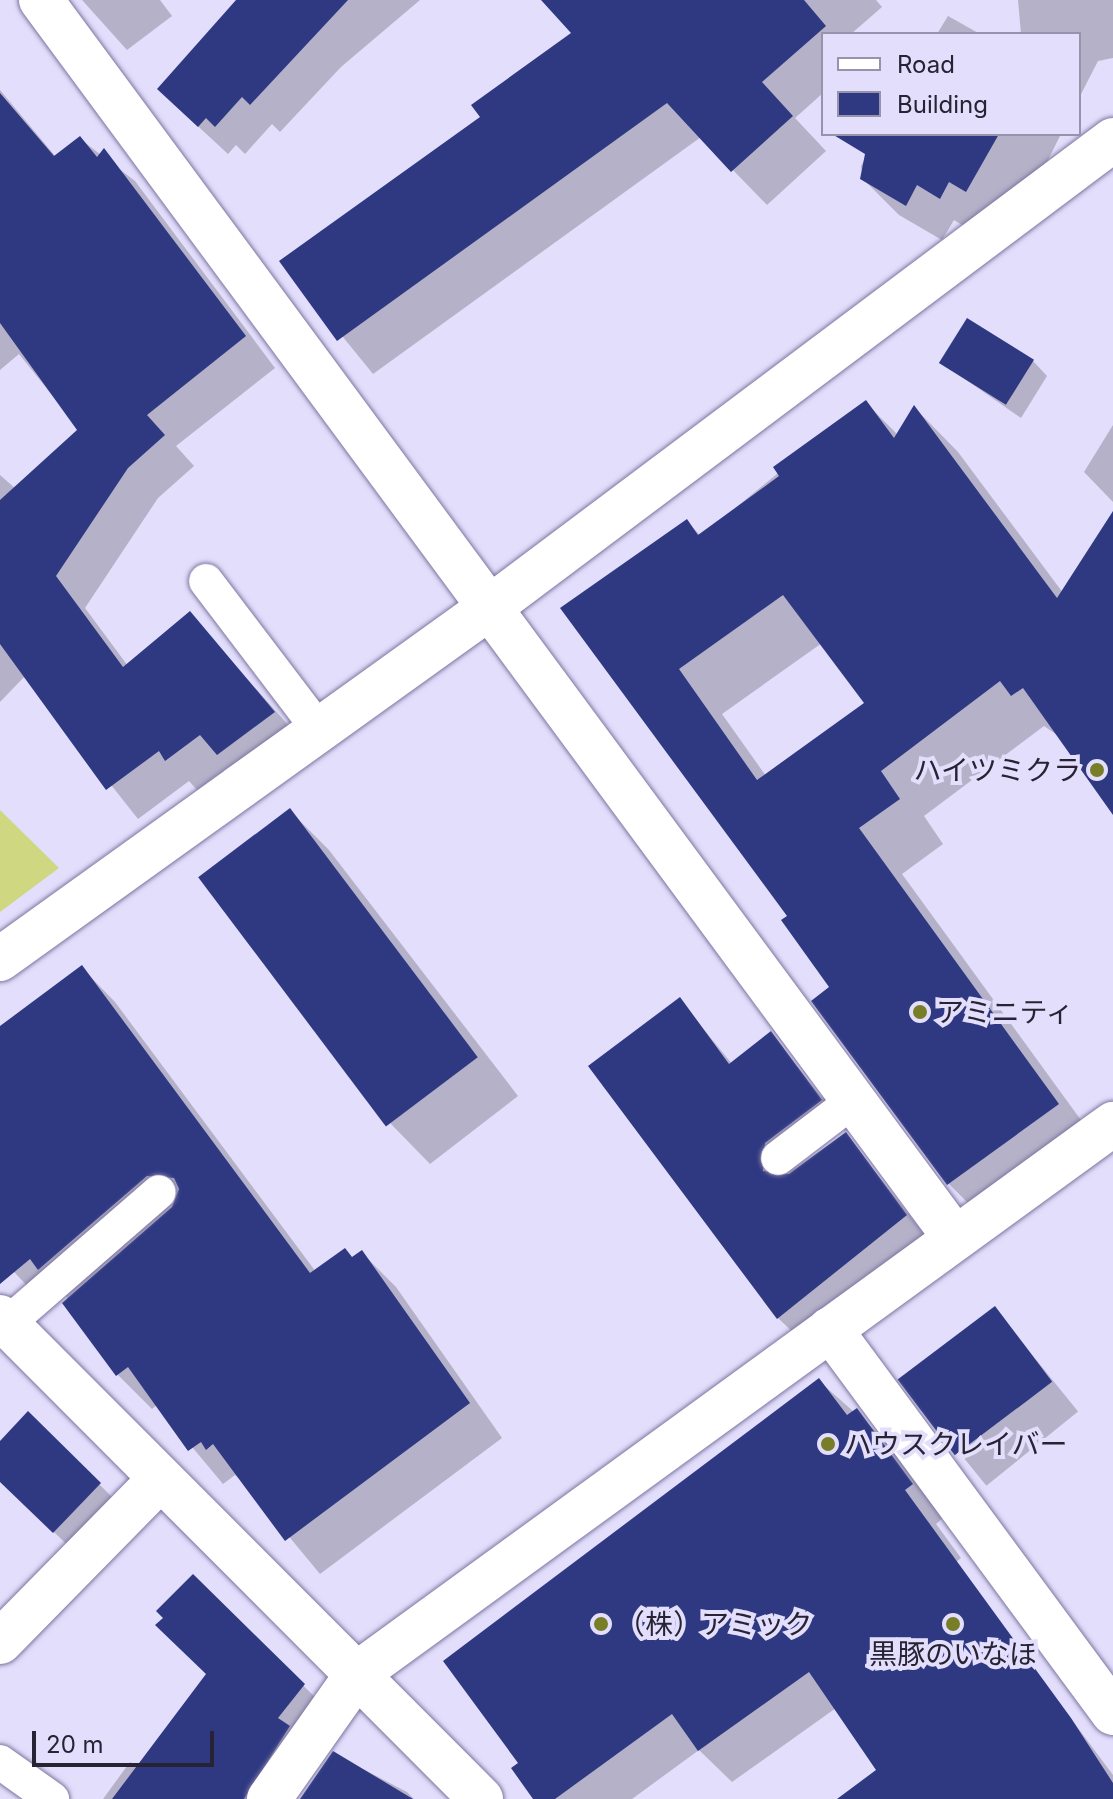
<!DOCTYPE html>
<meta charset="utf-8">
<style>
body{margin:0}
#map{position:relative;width:1113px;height:1799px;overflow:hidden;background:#e2defb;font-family:Inter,"Noto Sans JP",sans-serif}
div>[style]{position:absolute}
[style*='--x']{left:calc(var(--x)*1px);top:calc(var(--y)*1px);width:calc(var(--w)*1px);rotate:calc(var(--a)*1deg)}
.green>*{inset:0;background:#cfd780}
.shadow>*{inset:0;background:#0003;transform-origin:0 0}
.building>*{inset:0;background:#2e3982;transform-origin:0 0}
.roads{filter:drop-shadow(0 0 2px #7d75a1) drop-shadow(0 0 2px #7d75a1)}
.service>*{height:34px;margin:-17px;padding:0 17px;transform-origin:17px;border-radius:17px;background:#fff}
.minor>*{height:44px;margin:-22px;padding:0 22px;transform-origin:22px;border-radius:22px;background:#fff}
.dots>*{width:22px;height:22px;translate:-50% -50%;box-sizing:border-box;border:4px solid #e2defb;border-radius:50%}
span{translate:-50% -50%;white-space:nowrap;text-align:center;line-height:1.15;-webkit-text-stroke:8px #e2defb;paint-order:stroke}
.poi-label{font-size:28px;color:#272335}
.right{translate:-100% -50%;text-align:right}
.left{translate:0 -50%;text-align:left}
.legend{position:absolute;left:821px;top:32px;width:260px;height:104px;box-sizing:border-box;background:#e2defb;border:2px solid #9793ac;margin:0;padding:10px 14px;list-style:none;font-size:24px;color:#272335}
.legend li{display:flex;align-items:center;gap:16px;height:40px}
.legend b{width:40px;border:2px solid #9793ac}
.scale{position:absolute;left:32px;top:1731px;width:182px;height:36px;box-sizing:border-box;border:4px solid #272335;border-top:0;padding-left:10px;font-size:24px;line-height:28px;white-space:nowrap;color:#272335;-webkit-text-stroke:6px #e2defb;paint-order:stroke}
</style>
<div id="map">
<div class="green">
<div style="clip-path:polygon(0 810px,59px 868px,0 912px)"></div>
</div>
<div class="shadow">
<div style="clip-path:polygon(82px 0,160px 0,172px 16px,127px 50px)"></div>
<div style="clip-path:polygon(259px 0,420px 0,341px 67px,280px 132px,272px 124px,245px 154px,236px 145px,228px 154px,188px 117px)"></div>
<div style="clip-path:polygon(581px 0,876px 0,882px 7px,851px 34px,823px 34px,823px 93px,795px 118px,826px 151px,767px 205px,701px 137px,373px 374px,282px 262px,482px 117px,574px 33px)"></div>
<div style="clip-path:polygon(1018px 0,1113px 0,1113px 58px,1098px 61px,1079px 98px,1079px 34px,1021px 34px)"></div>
<div style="clip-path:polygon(948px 16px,980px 34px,937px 34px)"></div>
<div style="clip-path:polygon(0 90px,56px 157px,79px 138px,135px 181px,275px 368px,176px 446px,194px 466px,158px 498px,85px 608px,128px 666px,190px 614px,304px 743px,249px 785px,230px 766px,197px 790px,189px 781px,138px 819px,25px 676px,0 702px,0 475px,16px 489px,80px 430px,19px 354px,0 370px)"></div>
<div style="clip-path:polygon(879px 134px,1061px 134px,1025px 206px,977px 234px,954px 220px,942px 240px,899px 215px,863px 179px,861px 166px)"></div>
<div style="clip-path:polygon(1033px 361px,1047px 376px,1021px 418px,942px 363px)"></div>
<div style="clip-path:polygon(evenodd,865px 402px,898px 435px,915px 408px,958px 452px,1113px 660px,1113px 811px,1060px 737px,1044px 726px,924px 816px,943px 844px,902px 874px,1102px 1149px,993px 1228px,949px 1184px,814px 1002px,832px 988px,790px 916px,562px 609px,687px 522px,701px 536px,865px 402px,822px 643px,867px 704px,766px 776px,722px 714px,822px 643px)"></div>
<div style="clip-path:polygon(1113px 425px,1113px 502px,1084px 472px)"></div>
<div style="clip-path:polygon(290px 811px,329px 850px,518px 1096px,430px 1164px,391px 1124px)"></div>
<div style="clip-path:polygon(82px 968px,115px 1002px,316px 1272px,362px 1253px,396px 1287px,502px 1438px,320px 1574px,243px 1481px,235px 1475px,223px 1484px,157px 1405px,152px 1409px,118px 1375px,64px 1293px,47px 1307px,0 1257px,0 1029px)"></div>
<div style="clip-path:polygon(680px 1000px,732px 1064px,771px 1034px,841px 1121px,786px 1164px,784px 1175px,845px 1134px,926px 1236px,799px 1338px,778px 1318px)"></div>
<div style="left:995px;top:1309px;width:132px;height:118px;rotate:51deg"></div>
<div style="clip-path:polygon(819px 1381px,889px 1443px,944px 1517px,936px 1524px,961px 1558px,955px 1563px,1113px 1775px,1113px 1799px,840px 1799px,879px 1770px,836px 1708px,732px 1782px,699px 1750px,632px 1799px,535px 1799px,521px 1763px)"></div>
<div style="clip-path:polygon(29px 1414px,120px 1505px,83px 1560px,0 1480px,0 1444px)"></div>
<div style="clip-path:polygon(193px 1577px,327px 1709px,277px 1799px,103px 1799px,130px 1762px,138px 1767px,208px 1674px)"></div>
<div style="clip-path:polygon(334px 1754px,407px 1792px,414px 1799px,302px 1799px)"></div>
</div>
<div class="building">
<div style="clip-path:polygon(236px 0,348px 0,250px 105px,242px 97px,215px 127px,206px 118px,198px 127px,157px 89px)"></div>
<div style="clip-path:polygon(541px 0,804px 0,826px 26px,762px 82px,793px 116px,731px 172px,667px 103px,337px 341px,279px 261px,480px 117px,471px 105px,571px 33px)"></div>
<div style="clip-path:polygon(0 93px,54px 156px,80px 136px,97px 157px,104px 148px,246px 336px,147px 415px,165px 435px,128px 468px,56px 576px,123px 667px,190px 611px,275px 712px,217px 755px,200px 735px,165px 761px,159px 751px,106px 790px,0 644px,0 500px,77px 430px,0 323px)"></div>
<div style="clip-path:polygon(832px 134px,999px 134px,966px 192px,949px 182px,940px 199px,917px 185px,906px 206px,860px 179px,865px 154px)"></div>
<div style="left:967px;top:318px;width:79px;height:53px;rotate:32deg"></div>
<div style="clip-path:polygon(evenodd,866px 400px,894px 438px,914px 405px,1057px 598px,1113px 511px,1113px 815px,1023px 688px,1011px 696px,1000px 681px,881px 771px,900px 799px,859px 828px,1059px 1104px,947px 1185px,811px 1001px,829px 987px,781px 920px,787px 916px,560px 608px,687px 519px,698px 535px,779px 476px,773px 467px,866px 400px,783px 595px,864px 703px,757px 780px,679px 669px,783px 595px)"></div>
<div style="left:290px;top:808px;width:312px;height:115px;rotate:53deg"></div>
<div style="clip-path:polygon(82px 965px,310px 1273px,345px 1248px,352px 1257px,362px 1250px,470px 1403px,285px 1541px,213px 1444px,206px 1450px,201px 1442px,188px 1451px,128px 1367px,116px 1376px,62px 1303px,172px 1207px,179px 1189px,174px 1178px,147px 1176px,38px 1270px,30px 1259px,0 1284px,0 1026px)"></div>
<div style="clip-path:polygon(680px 997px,729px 1064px,771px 1031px,822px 1100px,765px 1143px,763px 1171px,789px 1174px,846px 1132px,907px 1215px,777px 1319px,588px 1066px)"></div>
<div style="left:995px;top:1306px;width:95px;height:122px;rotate:53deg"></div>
<div style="clip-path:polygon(819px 1378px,847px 1415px,857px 1408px,913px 1484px,905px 1490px,1071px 1718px,1113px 1783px,1113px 1799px,837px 1799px,876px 1770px,809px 1672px,698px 1751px,672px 1714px,555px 1799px,533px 1799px,511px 1768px,518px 1763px,443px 1661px)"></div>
<div style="clip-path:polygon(28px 1411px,101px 1483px,53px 1533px,0 1482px,0 1441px)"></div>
<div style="clip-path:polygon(193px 1574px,305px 1684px,278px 1718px,290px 1726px,244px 1799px,112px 1799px,206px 1674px,155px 1625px,163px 1618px,156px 1611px)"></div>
<div style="clip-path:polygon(333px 1751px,413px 1799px,300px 1799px)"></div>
</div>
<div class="roads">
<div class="service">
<div style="--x:206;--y:581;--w:188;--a:52.8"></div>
<div style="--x:778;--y:1158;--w:89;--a:-37.3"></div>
<div style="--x:7;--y:1324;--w:201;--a:-41"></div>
<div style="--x:0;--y:1762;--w:64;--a:35.4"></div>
</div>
<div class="minor">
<div style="--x:41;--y:0;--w:1539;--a:53.56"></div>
<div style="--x:0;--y:959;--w:602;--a:-35.67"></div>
<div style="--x:489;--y:608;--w:780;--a:-36.87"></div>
<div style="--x:0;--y:1317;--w:681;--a:45.06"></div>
<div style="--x:830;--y:1329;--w:477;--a:53.6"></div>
<div style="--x:0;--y:1642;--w:227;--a:-45.5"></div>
<div style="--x:269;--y:1799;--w:154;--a:-54.8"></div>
<div style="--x:358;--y:1673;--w:934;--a:-36.02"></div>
</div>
</div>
<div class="dots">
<div style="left:1097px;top:770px;background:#787d27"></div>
<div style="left:920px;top:1012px;background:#787d27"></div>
<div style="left:828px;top:1444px;background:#787d27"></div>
<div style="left:601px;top:1624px;background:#787d27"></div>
<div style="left:953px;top:1624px;background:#787d27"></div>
</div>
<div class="poi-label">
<span class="right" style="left:1081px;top:770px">ハイツミクラ</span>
<span class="left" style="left:936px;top:1012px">アミニティ</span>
<span class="left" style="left:844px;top:1444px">ハウスクレイバー</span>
<span class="left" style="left:617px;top:1624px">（株）アミック</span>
<span style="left:953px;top:1654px">黒豚のいなほ</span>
</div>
<ul class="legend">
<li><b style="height:10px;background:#fff"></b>Road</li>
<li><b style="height:22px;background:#2e3982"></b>Building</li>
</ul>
<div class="scale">20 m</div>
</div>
